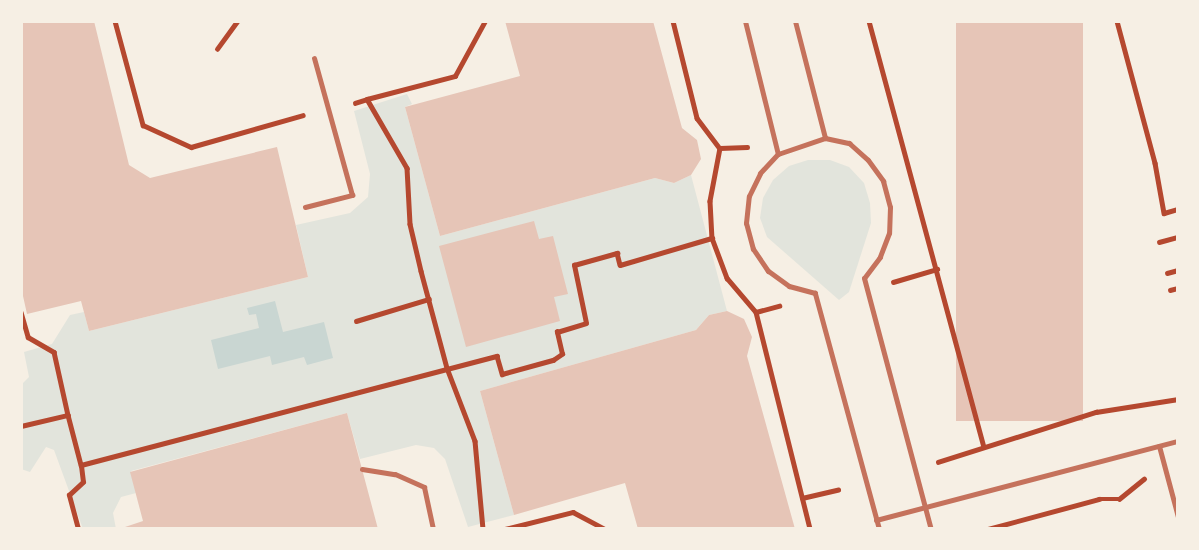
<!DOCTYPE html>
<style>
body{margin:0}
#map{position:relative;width:1199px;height:550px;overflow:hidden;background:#f6efe4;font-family:Literata,serif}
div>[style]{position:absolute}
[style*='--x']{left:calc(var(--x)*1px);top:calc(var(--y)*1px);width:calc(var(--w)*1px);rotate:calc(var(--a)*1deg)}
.green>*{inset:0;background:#e2e4dc}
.water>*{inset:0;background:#c9d6d2}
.building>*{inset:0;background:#e6c5b7;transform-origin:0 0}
.path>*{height:4.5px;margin:-2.25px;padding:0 2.25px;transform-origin:2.25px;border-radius:2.25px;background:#b5482f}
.service>*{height:5px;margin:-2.5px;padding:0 2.5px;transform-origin:2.5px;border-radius:2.5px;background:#c5725c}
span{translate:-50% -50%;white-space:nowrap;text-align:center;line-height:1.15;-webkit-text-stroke:6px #f6efe4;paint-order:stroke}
.frame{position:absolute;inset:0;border:23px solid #f6efe4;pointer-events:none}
</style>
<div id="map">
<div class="green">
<div style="clip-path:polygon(407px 94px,412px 104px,405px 107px,440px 236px,655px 178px,674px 183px,691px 175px,727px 311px,709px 315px,696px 330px,480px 391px,514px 515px,468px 527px,445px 459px,434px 448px,416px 445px,360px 459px,347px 413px,131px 471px,136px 493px,121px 497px,113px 513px,116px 529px,83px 529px,54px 450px,46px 447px,30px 472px,21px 469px,21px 385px,29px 377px,24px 352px,52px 344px,70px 315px,84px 312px,89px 331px,308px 277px,296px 225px,350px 213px,368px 197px,370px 174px,354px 111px)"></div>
<div style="clip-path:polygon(808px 160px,830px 160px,849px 167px,864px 183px,870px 203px,871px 223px,849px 292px,839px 300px,767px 237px,760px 218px,763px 198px,773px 180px,789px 166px)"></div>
</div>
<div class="water">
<div style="clip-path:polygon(275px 301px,283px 332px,324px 322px,333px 358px,307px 365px,304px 357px,272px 365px,270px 356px,218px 369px,211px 340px,259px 328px,256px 314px,249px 315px,247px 308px)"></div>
</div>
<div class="building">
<div style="clip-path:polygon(21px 21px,94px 21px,129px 165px,150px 178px,277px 147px,308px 277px,89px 331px,81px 301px,27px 314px,21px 287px)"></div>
<div style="clip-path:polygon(505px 21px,653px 21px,682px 128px,697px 140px,701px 159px,691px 175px,674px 183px,655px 178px,440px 236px,405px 107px,520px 76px)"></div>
<div style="left:956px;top:21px;width:127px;height:400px"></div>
<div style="clip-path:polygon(534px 221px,539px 239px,553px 236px,568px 294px,554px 297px,560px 321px,466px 347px,439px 246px)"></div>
<div style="clip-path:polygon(727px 311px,744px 319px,752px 337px,747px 356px,795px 529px,638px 529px,625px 483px,514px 515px,480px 391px,696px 330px,709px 315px)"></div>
<div style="clip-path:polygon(347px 413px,378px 529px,119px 529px,143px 521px,130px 472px)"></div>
</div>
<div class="path">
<div style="--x:115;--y:21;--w:108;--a:74.9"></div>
<div style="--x:143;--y:125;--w:53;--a:24.6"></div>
<div style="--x:191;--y:147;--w:116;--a:-15.9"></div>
<div style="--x:673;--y:21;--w:100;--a:76.1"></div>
<div style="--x:697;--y:118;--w:38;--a:53"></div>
<div style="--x:720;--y:148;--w:54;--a:100.7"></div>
<div style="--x:710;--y:201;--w:37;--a:87"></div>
<div style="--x:712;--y:238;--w:43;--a:69.4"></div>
<div style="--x:727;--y:278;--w:45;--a:49.5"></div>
<div style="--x:756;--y:312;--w:224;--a:76"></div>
<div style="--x:869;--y:21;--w:440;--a:74.9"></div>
<div style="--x:1117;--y:21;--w:147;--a:75"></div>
<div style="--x:1155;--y:163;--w:51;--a:79.8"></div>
<div style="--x:1164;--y:213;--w:15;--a:-16"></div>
<div style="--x:217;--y:49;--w:34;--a:-54"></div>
<div style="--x:367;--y:99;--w:91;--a:-14.6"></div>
<div style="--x:455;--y:76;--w:63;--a:-61.4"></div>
<div style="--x:355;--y:103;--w:13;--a:-18"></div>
<div style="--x:367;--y:99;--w:80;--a:59.9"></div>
<div style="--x:407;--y:168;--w:56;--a:86.9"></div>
<div style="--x:410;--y:224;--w:48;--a:76.8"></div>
<div style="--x:421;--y:271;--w:100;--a:75"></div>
<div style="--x:447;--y:368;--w:78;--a:69"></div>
<div style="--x:475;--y:441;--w:88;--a:84.8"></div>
<div style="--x:720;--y:148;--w:27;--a:-2"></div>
<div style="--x:1159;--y:242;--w:20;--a:-15"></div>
<div style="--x:1167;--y:273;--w:11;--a:-15"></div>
<div style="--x:893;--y:282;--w:46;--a:-16.5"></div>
<div style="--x:1170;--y:290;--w:8;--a:-14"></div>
<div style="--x:21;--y:312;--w:26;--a:74"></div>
<div style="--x:28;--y:337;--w:30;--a:30"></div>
<div style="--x:54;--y:352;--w:65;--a:77.5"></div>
<div style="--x:756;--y:312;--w:24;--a:-15"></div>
<div style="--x:356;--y:321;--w:76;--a:-16.8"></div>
<div style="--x:21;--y:426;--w:48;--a:-13.2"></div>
<div style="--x:68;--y:415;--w:52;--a:75.4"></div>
<div style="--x:81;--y:465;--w:430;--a:-14.7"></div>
<div style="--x:497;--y:356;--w:19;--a:74"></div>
<div style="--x:502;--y:374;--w:53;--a:-15.4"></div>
<div style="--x:553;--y:360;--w:11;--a:-34"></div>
<div style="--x:562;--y:354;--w:23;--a:-103"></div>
<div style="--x:557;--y:332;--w:30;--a:-17"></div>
<div style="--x:586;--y:323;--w:59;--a:-101.7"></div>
<div style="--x:574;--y:265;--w:45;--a:-15.6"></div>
<div style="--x:617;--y:253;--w:12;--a:76"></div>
<div style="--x:620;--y:265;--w:96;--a:-16.4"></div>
<div style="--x:938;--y:462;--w:166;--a:-17.6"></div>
<div style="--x:1096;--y:412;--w:83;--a:-9"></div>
<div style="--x:802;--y:498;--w:37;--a:-13"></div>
<div style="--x:78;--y:529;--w:35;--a:-105"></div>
<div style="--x:69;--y:495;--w:19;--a:-43"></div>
<div style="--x:83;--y:482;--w:17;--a:-97"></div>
<div style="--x:505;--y:529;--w:70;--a:-14"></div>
<div style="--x:573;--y:512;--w:36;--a:28"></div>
<div style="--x:988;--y:529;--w:115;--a:-15.1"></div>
<div style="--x:1099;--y:499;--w:20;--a:0"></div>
<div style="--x:1119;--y:499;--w:32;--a:-39"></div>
</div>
<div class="service">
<div style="--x:745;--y:21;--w:137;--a:76.1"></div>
<div style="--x:795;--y:21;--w:121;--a:75.6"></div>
<div style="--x:305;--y:207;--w:49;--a:-14.3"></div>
<div style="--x:352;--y:195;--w:142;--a:-105.5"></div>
<div style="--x:1159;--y:446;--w:73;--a:75"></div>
<div style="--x:362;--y:469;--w:33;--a:9"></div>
<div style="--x:395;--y:474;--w:32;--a:24"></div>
<div style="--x:424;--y:487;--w:43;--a:77.9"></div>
<div style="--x:876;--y:520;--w:312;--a:-14.7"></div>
<div style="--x:879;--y:529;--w:245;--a:-105.2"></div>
<div style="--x:815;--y:293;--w:27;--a:-165"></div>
<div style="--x:789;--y:286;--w:26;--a:-144"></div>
<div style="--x:768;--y:271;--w:27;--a:-124"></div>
<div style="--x:753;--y:249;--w:27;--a:-105"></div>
<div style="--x:746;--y:223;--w:27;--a:-84"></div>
<div style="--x:749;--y:196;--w:25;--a:-64"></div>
<div style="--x:760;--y:173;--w:26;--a:-47"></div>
<div style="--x:778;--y:154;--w:50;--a:-18.8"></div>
<div style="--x:825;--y:138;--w:25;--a:12"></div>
<div style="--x:849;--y:143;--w:25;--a:42"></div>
<div style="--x:868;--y:160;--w:26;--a:54"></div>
<div style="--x:883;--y:181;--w:27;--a:75"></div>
<div style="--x:890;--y:207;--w:26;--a:92"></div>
<div style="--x:889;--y:233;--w:26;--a:111"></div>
<div style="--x:880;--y:257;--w:26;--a:127"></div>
<div style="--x:864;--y:278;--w:260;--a:75.1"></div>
</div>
<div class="frame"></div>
</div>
